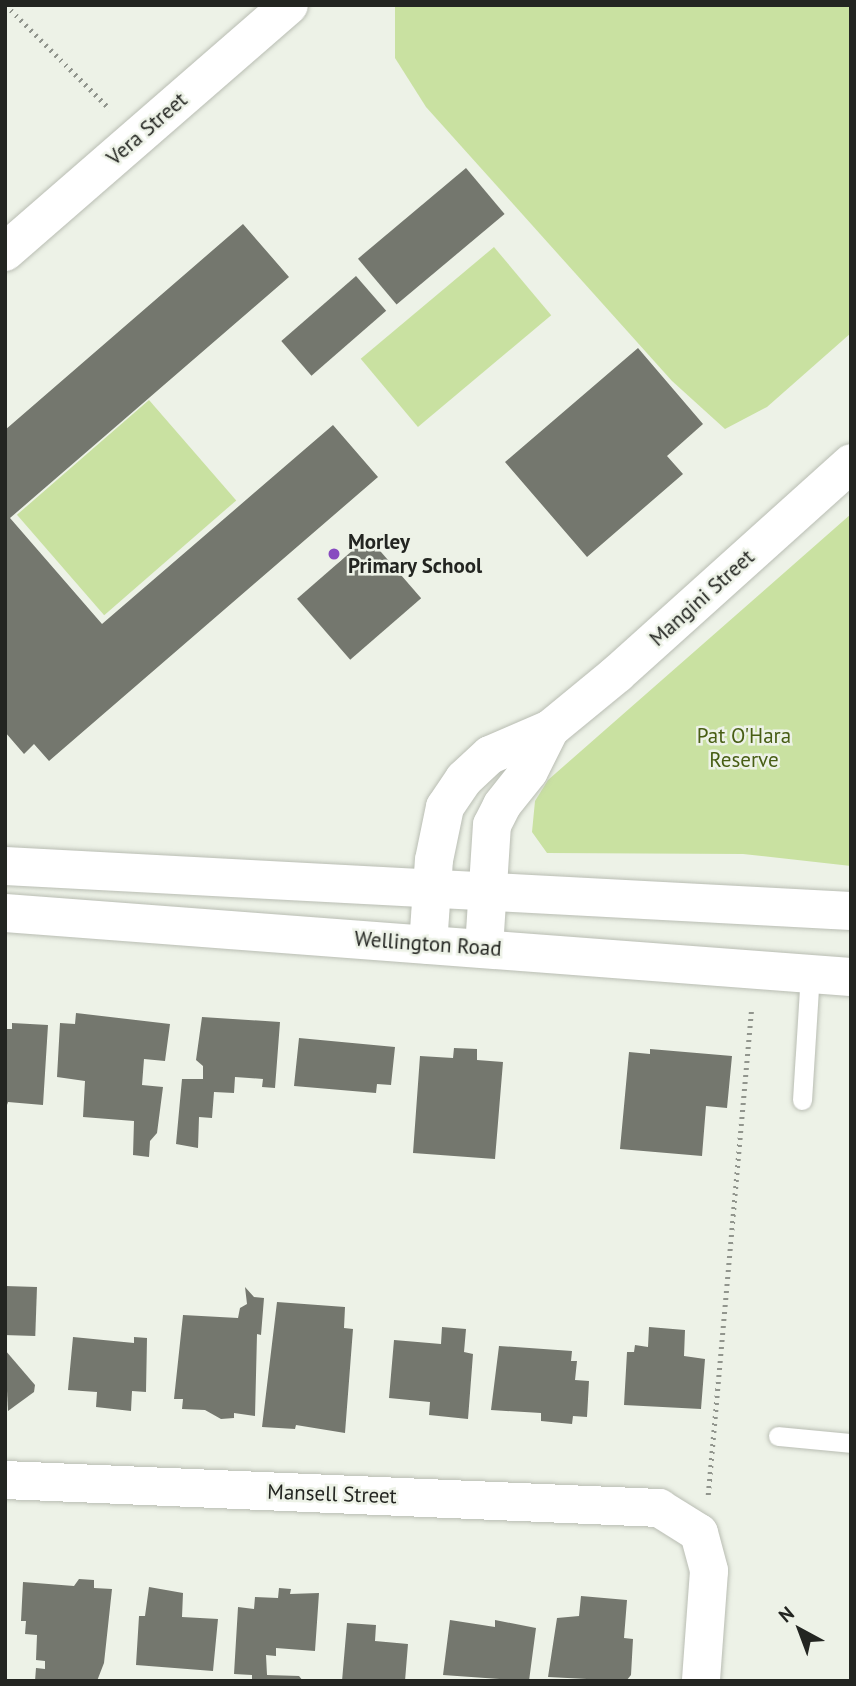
<!DOCTYPE html>
<style>
body{margin:0}
#map{position:relative;width:856px;height:1686px;overflow:hidden;background:#edf2e7;font-family:"PT Sans",sans-serif}
div>[style]{position:absolute}
[style*='--x']{left:calc(var(--x)*1px);top:calc(var(--y)*1px);width:calc(var(--w)*1px);rotate:calc(var(--a)*1deg)}
.green>*{inset:0;background:#c9e1a1;transform-origin:0 0}
.building>*{inset:0;background:#74776e;transform-origin:0 0}
.path>*{height:4.5px;margin-top:-2.25px;transform-origin:0;background:repeating-linear-gradient(90deg,#91958d 0 2px,transparent 0 7px)}
.roads{filter:drop-shadow(0 0 2px #b9bdb3) drop-shadow(0 0 2px #b9bdb3)}
.service>*{height:19px;margin:-9.5px;padding:0 9.5px;transform-origin:9.5px;border-radius:9.5px;background:#fff}
.minor>*{height:38px;margin:-19px;padding:0 19px;transform-origin:19px;border-radius:19px;background:#fff}
.primary>*{height:38px;margin:-19px;padding:0 19px;transform-origin:19px;border-radius:19px;background:#fff}
.dots>*{width:19px;height:19px;translate:-50% -50%;box-sizing:border-box;border:4px solid #edf2e7;border-radius:50%}
span{translate:-50% -50%;white-space:nowrap;text-align:center;line-height:1.15;-webkit-text-stroke:5px #edf2e7;paint-order:stroke}
.street-label{font-size:21px;color:#232521}
.poi-label{font-size:21px;color:#232521;font-weight:700}
.left{translate:0 -50%;text-align:left}
.park-label{font-size:21px;color:#485e15}
.frame{position:absolute;inset:0;border:7px solid #232521;pointer-events:none}
.north{position:absolute;left:765px;top:1595px;width:70px;height:70px;-webkit-text-stroke:5px #edf2e7;paint-order:stroke;rotate:319deg;font-size:19px;font-weight:700;line-height:28px;text-align:center;color:#232521}
.north::after{content:'';display:block;margin:auto;width:24px;height:32px;background:#232521;clip-path:polygon(50% 0,100% 100%,50% 72%,0 100%)}
</style>
<div id="map">
<div class="green">
<div style="clip-path:polygon(395px 5px,851px 5px,851px 333px,767px 407px,725px 429px,672px 381px,426px 107px,395px 58px)"></div>
<div style="left:494px;top:247px;width:89px;height:174px;rotate:50deg"></div>
<div style="left:149px;top:400px;width:133px;height:175px;rotate:49deg"></div>
<div style="clip-path:polygon(851px 514px,851px 866px,743px 854px,547px 853px,532px 832px,535px 801px,548px 780px)"></div>
</div>
<div class="building">
<div style="left:466px;top:168px;width:60px;height:141px;rotate:50deg"></div>
<div style="clip-path:polygon(243px 224px,289px 277px,10px 518px,102px 624px,333px 425px,378px 477px,49px 761px,34px 744px,24px 754px,5px 732px,5px 430px)"></div>
<div style="left:356px;top:276px;width:46px;height:99px;rotate:49deg"></div>
<div style="clip-path:polygon(638px 348px,703px 424px,667px 456px,683px 474px,587px 557px,505px 462px)"></div>
<div style="left:368px;top:537px;width:81px;height:94px;rotate:49deg"></div>
<div style="clip-path:polygon(76px 1013px,170px 1024px,165px 1061px,144px 1059px,142px 1085px,163px 1087px,157px 1133px,150px 1141px,149px 1157px,133px 1155px,134px 1121px,83px 1117px,85px 1081px,57px 1077px,60px 1023px,75px 1024px)"></div>
<div style="clip-path:polygon(202px 1017px,280px 1022px,275px 1088px,262px 1087px,263px 1079px,235px 1077px,234px 1093px,214px 1092px,212px 1118px,199px 1117px,198px 1148px,176px 1144px,182px 1079px,203px 1079px,203px 1066px,196px 1060px)"></div>
<div style="clip-path:polygon(12px 1023px,48px 1025px,43px 1105px,8px 1102px,5px 1111px,5px 1029px,12px 1029px)"></div>
<div style="clip-path:polygon(299px 1038px,395px 1047px,391px 1085px,377px 1084px,376px 1093px,294px 1086px)"></div>
<div style="clip-path:polygon(454px 1048px,477px 1049px,477px 1060px,503px 1062px,495px 1159px,413px 1153px,420px 1056px,453px 1058px)"></div>
<div style="clip-path:polygon(650px 1049px,732px 1056px,727px 1108px,706px 1106px,702px 1156px,620px 1149px,629px 1052px,650px 1054px)"></div>
<div style="left:5px;top:1286px;width:32px;height:49px;rotate:2deg"></div>
<div style="clip-path:polygon(245px 1287px,254px 1297px,264px 1298px,261px 1335px,257px 1334px,255px 1416px,234px 1413px,234px 1418px,221px 1419px,205px 1410px,182px 1409px,183px 1399px,174px 1399px,183px 1315px,238px 1318px,240px 1308px,247px 1304px)"></div>
<div style="clip-path:polygon(277px 1302px,345px 1307px,344px 1328px,353px 1329px,345px 1433px,296px 1425px,295px 1429px,262px 1427px)"></div>
<div style="clip-path:polygon(442px 1327px,466px 1329px,464px 1352px,473px 1354px,468px 1419px,429px 1415px,430px 1402px,389px 1398px,394px 1340px,441px 1344px)"></div>
<div style="clip-path:polygon(649px 1327px,685px 1330px,684px 1356px,705px 1359px,701px 1409px,624px 1405px,627px 1352px,634px 1352px,635px 1345px,648px 1347px)"></div>
<div style="clip-path:polygon(73px 1337px,134px 1343px,134px 1337px,147px 1338px,146px 1392px,132px 1391px,131px 1411px,96px 1407px,97px 1392px,68px 1390px)"></div>
<div style="clip-path:polygon(499px 1346px,572px 1351px,571px 1361px,577px 1361px,575px 1380px,589px 1381px,587px 1417px,573px 1416px,572px 1424px,541px 1421px,541px 1413px,491px 1410px)"></div>
<div style="clip-path:polygon(5px 1350px,35px 1385px,34px 1392px,8px 1411px)"></div>
<div style="clip-path:polygon(79px 1579px,94px 1580px,94px 1588px,112px 1589px,104px 1663px,97px 1681px,35px 1681px,36px 1668px,45px 1669px,45px 1661px,36px 1660px,37px 1635px,25px 1634px,26px 1621px,21px 1621px,23px 1582px,74px 1586px)"></div>
<div style="clip-path:polygon(149px 1587px,183px 1593px,182px 1617px,218px 1619px,213px 1671px,136px 1665px,139px 1616px,145px 1616px)"></div>
<div style="clip-path:polygon(279px 1588px,291px 1589px,290px 1594px,319px 1593px,315px 1651px,276px 1648px,276px 1656px,266px 1655px,267px 1675px,299px 1676px,303px 1681px,252px 1681px,252px 1675px,234px 1674px,238px 1607px,254px 1609px,255px 1597px,278px 1598px)"></div>
<div style="clip-path:polygon(581px 1596px,627px 1600px,624px 1638px,633px 1639px,631px 1675px,626px 1681px,548px 1677px,557px 1618px,579px 1616px)"></div>
<div style="clip-path:polygon(450px 1620px,495px 1627px,495px 1620px,536px 1628px,529px 1681px,443px 1675px)"></div>
<div style="clip-path:polygon(347px 1623px,376px 1625px,375px 1641px,408px 1644px,405px 1681px,342px 1681px)"></div>
</div>
<div class="path">
<div style="--x:6;--y:5;--w:147;--a:45"></div>
<div style="--x:708;--y:1495;--w:488;--a:-84.9"></div>
</div>
<div class="roads">
<div class="service">
<div style="--x:802;--y:1100;--w:126;--a:-86.4"></div>
<div style="--x:778;--y:1436;--w:73;--a:5.5"></div>
</div>
<div class="minor">
<div style="--x:5;--y:252;--w:376;--a:-41"></div>
<div style="--x:428;--y:945;--w:85;--a:-86"></div>
<div style="--x:434;--y:860;--w:54;--a:-78.3"></div>
<div style="--x:445;--y:807;--w:34;--a:-56"></div>
<div style="--x:464;--y:779;--w:35;--a:-43"></div>
<div style="--x:490;--y:755;--w:65;--a:-23.4"></div>
<div style="--x:550;--y:729;--w:87;--a:-39.4"></div>
<div style="--x:617;--y:674;--w:315;--a:-42"></div>
<div style="--x:484;--y:948;--w:123;--a:-86.3"></div>
<div style="--x:492;--y:825;--w:22;--a:-63"></div>
<div style="--x:502;--y:805;--w:43;--a:-51.5"></div>
<div style="--x:529;--y:771;--w:47;--a:-63.4"></div>
<div style="--x:5;--y:1480;--w:655;--a:2.45"></div>
<div style="--x:659;--y:1508;--w:47;--a:32"></div>
<div style="--x:699;--y:1533;--w:39;--a:75"></div>
<div style="--x:709;--y:1571;--w:110;--a:94.2"></div>
</div>
<div class="primary">
<div style="--x:5;--y:866;--w:847;--a:3.04"></div>
<div style="--x:5;--y:913;--w:848;--a:4.33"></div>
</div>
</div>
<div class="dots">
<div style="left:334px;top:554px;background:#874ac0"></div>
</div>
<div class="street-label">
<span style="left:147px;top:129px;rotate:-41deg">Vera Street</span>
<span style="left:702px;top:598px;rotate:-42deg">Mangini Street</span>
<span style="left:428px;top:944px;rotate:4deg">Wellington Road</span>
<span style="left:332px;top:1494px;rotate:2deg">Mansell Street</span>
</div>
<div class="poi-label">
<span class="left" style="left:348px;top:554px">Morley<br>Primary School</span>
</div>
<div class="park-label">
<span style="left:744px;top:748px">Pat O'Hara<br>Reserve</span>
</div>
<div class="frame"></div>
<div class="north">N</div>
</div>
